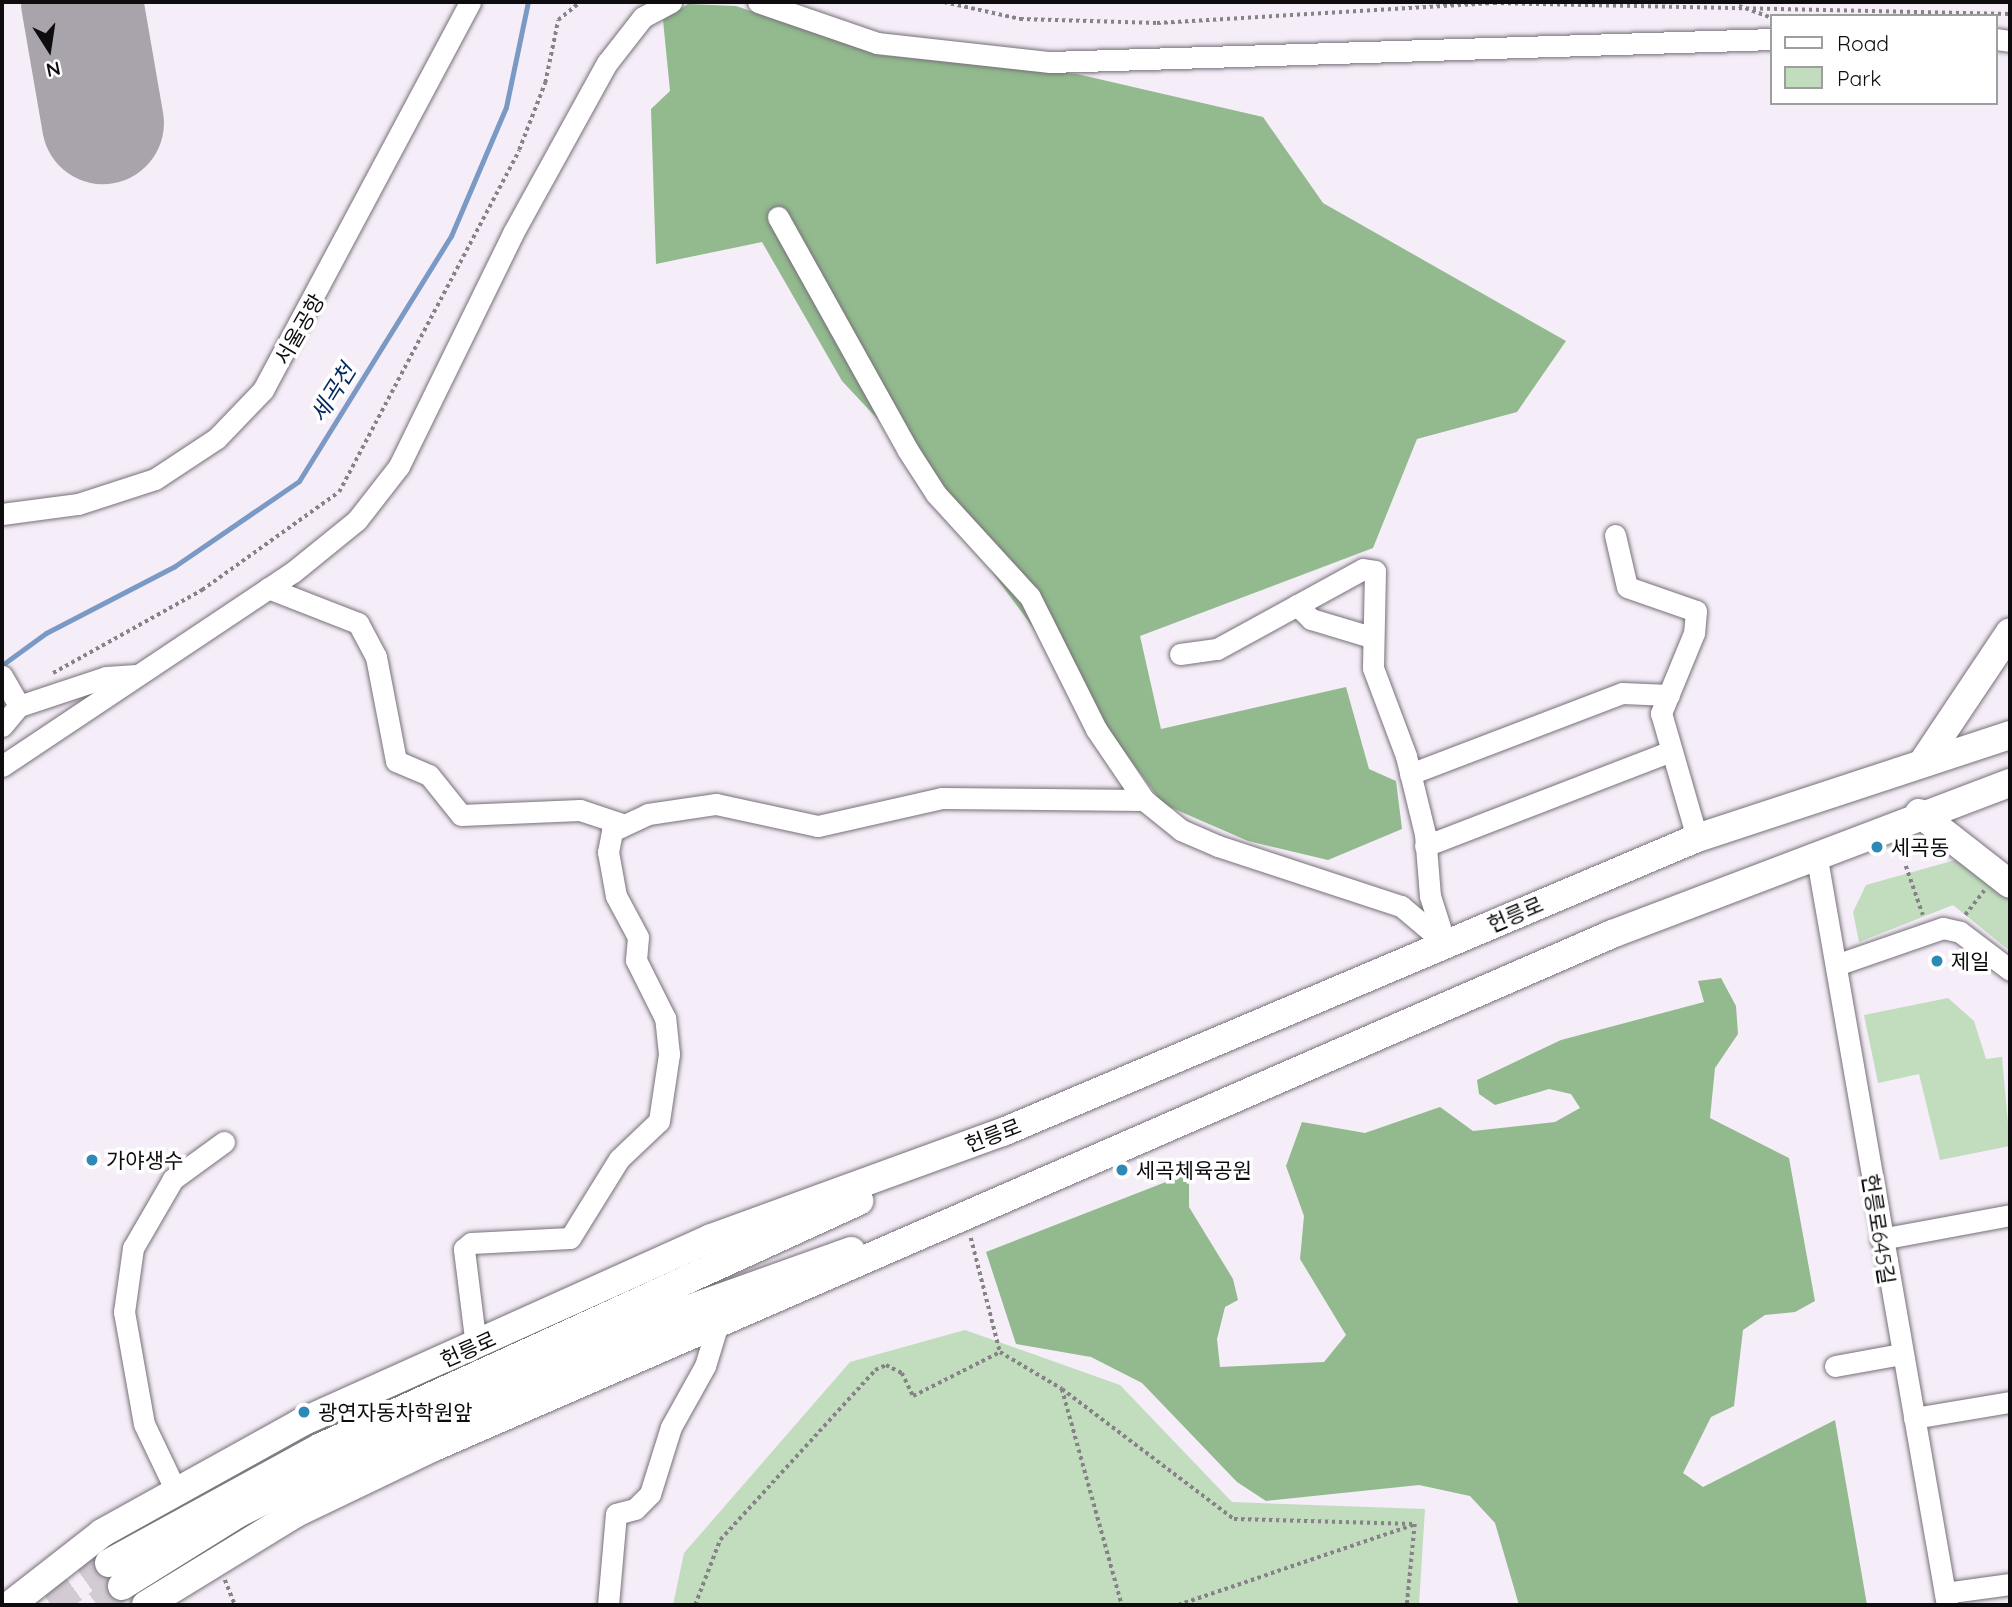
<!DOCTYPE html>
<meta charset="utf-8">
<style>
body{margin:0}
#map{position:relative;width:2012px;height:1607px;overflow:hidden;background:#f5edf7;font-family:Quicksand,"Noto Sans KR",sans-serif}
div>[style]{position:absolute}
[style*='--x']{left:calc(var(--x)*1px);top:calc(var(--y)*1px);width:calc(var(--w)*1px);rotate:calc(var(--a)*1deg)}
.green>*{inset:0;background:#c1ddbe}
.forest>*{inset:0;background:#92ba8e}
.stream>*{height:5px;margin:-2.5px;padding:0 2.5px;transform-origin:2.5px;border-radius:2.5px;background:#7a99c5}
.runway>*{height:122px;margin:-61px;padding:0 61px;transform-origin:61px;border-radius:61px;background:#a9a3ab}
.major-tunnel>*{height:28px;margin-top:-14px;transform-origin:0;background:repeating-linear-gradient(90deg,#d2cbd4 0 28px,transparent 0 42px)}
.path>*{height:3.5px;margin-top:-1.75px;transform-origin:0;background:repeating-linear-gradient(90deg,#878288 0 3.5px,transparent 0 7px)}
.roads{filter:drop-shadow(0 0 2px #777079) drop-shadow(0 0 2px #777079)}
.minor>*{height:21px;margin:-10.5px;padding:0 10.5px;transform-origin:10.5px;border-radius:10.5px;background:#fff}
.major>*{height:28px;margin:-14px;padding:0 14px;transform-origin:14px;border-radius:14px;background:#fff}
.dots>*{width:19px;height:19px;translate:-50% -50%;box-sizing:border-box;border:4px solid #fff;border-radius:50%}
span{translate:-50% -50%;white-space:nowrap;text-align:center;line-height:1.15;-webkit-text-stroke:7px #fff;paint-order:stroke}
.street-label{font-size:21px;color:#0e0c0f}
.poi-label{font-size:21px;color:#0e0c0f}
.left{translate:0 -50%;text-align:left}
.water-label{font-size:23px;color:#00285e;font-style:italic}
.frame{position:absolute;inset:0;border:4px solid #0e0c0f;pointer-events:none}
.legend{position:absolute;left:1770px;top:14px;width:228px;height:91px;box-sizing:border-box;background:#fff;border:2px solid #9f9e9f;margin:0;padding:9px 12px;list-style:none;font-size:21px;color:#0e0c0f}
.legend li{display:flex;align-items:center;gap:14px;height:35px}
.legend b{width:35px;border:2px solid #9f9e9f}
.north{position:absolute;left:14px;top:14px;width:70px;height:70px;-webkit-text-stroke:5px #fff;paint-order:stroke;rotate:168deg;font-size:19px;font-weight:700;line-height:28px;text-align:center;color:#0e0c0f}
.north::after{content:'';display:block;margin:auto;width:24px;height:32px;background:#0e0c0f;clip-path:polygon(50% 0,100% 100%,50% 72%,0 100%)}
</style>
<div id="map">
<div class="green">
<div style="clip-path:polygon(1959px 859px,2010px 896px,2010px 951px,1953px 905px,1859px 942px,1853px 912px,1866px 885px)"></div>
<div style="clip-path:polygon(1948px 998px,1974px 1021px,1986px 1059px,2002px 1057px,2010px 1146px,1940px 1160px,1919px 1074px,1878px 1083px,1864px 1015px)"></div>
<div style="clip-path:polygon(965px 1330px,1120px 1385px,1232px 1502px,1425px 1509px,1419px 1605px,673px 1605px,684px 1553px,850px 1362px)"></div>
</div>
<div class="forest">
<div style="clip-path:polygon(688px 4px,736px 6px,879px 55px,1077px 74px,1263px 117px,1323px 203px,1566px 341px,1517px 412px,1417px 439px,1373px 548px,1140px 636px,1161px 729px,1346px 687px,1369px 769px,1396px 781px,1402px 829px,1328px 860px,1248px 841px,1163px 804px,886px 428px,842px 381px,762px 242px,656px 264px,651px 109px,670px 91px,663px 20px)"></div>
<div style="clip-path:polygon(1721px 978px,1736px 1006px,1738px 1034px,1715px 1068px,1710px 1118px,1789px 1158px,1815px 1301px,1795px 1312px,1765px 1315px,1743px 1330px,1734px 1406px,1711px 1417px,1683px 1473px,1703px 1487px,1835px 1420px,1867px 1605px,1519px 1605px,1495px 1523px,1470px 1496px,1419px 1485px,1266px 1501px,1237px 1482px,1142px 1383px,1091px 1357px,1016px 1344px,986px 1252px,1189px 1173px,1189px 1207px,1233px 1279px,1238px 1300px,1225px 1307px,1217px 1339px,1220px 1367px,1324px 1362px,1346px 1335px,1300px 1259px,1304px 1216px,1286px 1166px,1302px 1122px,1365px 1133px,1440px 1107px,1473px 1131px,1555px 1122px,1580px 1108px,1571px 1094px,1549px 1089px,1495px 1105px,1479px 1094px,1477px 1080px,1561px 1040px,1704px 1002px,1698px 981px)"></div>
</div>
<div class="stream">
<div style="--x:2;--y:665;--w:54;--a:-36"></div>
<div style="--x:46;--y:633;--w:145;--a:-27.4"></div>
<div style="--x:175;--y:566;--w:150;--a:-34.4"></div>
<div style="--x:299;--y:481;--w:288;--a:-58.2"></div>
<div style="--x:451;--y:236;--w:140;--a:-66.9"></div>
<div style="--x:506;--y:107;--w:107;--a:-78.2"></div>
</div>
<div class="runway">
<div style="--x:82;--y:2;--w:123;--a:80.2"></div>
</div>
<div class="major-tunnel">
<div style="--x:51;--y:1605;--w:72;--a:-35.9"></div>
<div style="--x:97;--y:1605;--w:31;--a:-37"></div>
</div>
<div class="path">
<div style="--x:944;--y:2;--w:78;--a:12.6"></div>
<div style="--x:1020;--y:19;--w:137;--a:1.7"></div>
<div style="--x:1157;--y:23;--w:338;--a:-3.4"></div>
<div style="--x:1494;--y:3;--w:516;--a:1.22"></div>
<div style="--x:1739;--y:6;--w:35;--a:20"></div>
<div style="--x:53;--y:673;--w:171;--a:-29.1"></div>
<div style="--x:202;--y:590;--w:168;--a:-35.6"></div>
<div style="--x:339;--y:492;--w:386;--a:-62.2"></div>
<div style="--x:519;--y:150;--w:72;--a:-68.8"></div>
<div style="--x:545;--y:83;--w:64;--a:-78.3"></div>
<div style="--x:558;--y:20;--w:28;--a:-39"></div>
<div style="--x:1906;--y:866;--w:52;--a:70.9"></div>
<div style="--x:1965;--y:915;--w:31;--a:-52"></div>
<div style="--x:971;--y:1238;--w:118;--a:75.7"></div>
<div style="--x:1000;--y:1352;--w:72;--a:30.8"></div>
<div style="--x:1062;--y:1389;--w:224;--a:74.5"></div>
<div style="--x:1062;--y:1389;--w:216;--a:37.1"></div>
<div style="--x:1234;--y:1519;--w:181;--a:1.6"></div>
<div style="--x:1415;--y:1524;--w:81;--a:95.6"></div>
<div style="--x:225;--y:1580;--w:27;--a:68"></div>
<div style="--x:695;--y:1605;--w:70;--a:-69"></div>
<div style="--x:720;--y:1540;--w:230;--a:-47.6"></div>
<div style="--x:875;--y:1370;--w:12;--a:-24"></div>
<div style="--x:886;--y:1365;--w:18;--a:27"></div>
<div style="--x:902;--y:1373;--w:25;--a:64"></div>
<div style="--x:913;--y:1396;--w:97;--a:-26.8"></div>
<div style="--x:1178;--y:1605;--w:248;--a:-18.8"></div>
</div>
<div class="roads">
<div class="minor">
<div style="--x:758;--y:2;--w:126;--a:19"></div>
<div style="--x:877;--y:43;--w:174;--a:6.3"></div>
<div style="--x:1050;--y:62;--w:722;--a:-1.82"></div>
<div style="--x:1996;--y:39;--w:14;--a:8"></div>
<div style="--x:778;--y:217;--w:265;--a:60.9"></div>
<div style="--x:907;--y:449;--w:54;--a:57.2"></div>
<div style="--x:936;--y:494;--w:139;--a:47.6"></div>
<div style="--x:1030;--y:597;--w:148;--a:63.4"></div>
<div style="--x:1096;--y:729;--w:86;--a:55.9"></div>
<div style="--x:1144;--y:800;--w:48;--a:39"></div>
<div style="--x:1181;--y:830;--w:40;--a:23.4"></div>
<div style="--x:1218;--y:846;--w:193;--a:18.2"></div>
<div style="--x:1401;--y:906;--w:57;--a:40.1"></div>
<div style="--x:2;--y:514;--w:77;--a:-7.5"></div>
<div style="--x:78;--y:504;--w:81;--a:-18"></div>
<div style="--x:155;--y:479;--w:74;--a:-33.5"></div>
<div style="--x:217;--y:438;--w:66;--a:-46.2"></div>
<div style="--x:263;--y:390;--w:440;--a:-61.9"></div>
<div style="--x:1615;--y:535;--w:53;--a:77"></div>
<div style="--x:1627;--y:587;--w:73;--a:19.2"></div>
<div style="--x:1696;--y:611;--w:22;--a:95"></div>
<div style="--x:1694;--y:633;--w:87;--a:112.4"></div>
<div style="--x:1661;--y:713;--w:130;--a:73.9"></div>
<div style="--x:268;--y:588;--w:97;--a:21.3"></div>
<div style="--x:358;--y:623;--w:38;--a:62"></div>
<div style="--x:376;--y:657;--w:106;--a:79.1"></div>
<div style="--x:396;--y:761;--w:36;--a:23"></div>
<div style="--x:429;--y:775;--w:51;--a:51.3"></div>
<div style="--x:461;--y:815;--w:119;--a:-2.4"></div>
<div style="--x:580;--y:810;--w:44;--a:18.4"></div>
<div style="--x:1297;--y:605;--w:20;--a:45"></div>
<div style="--x:1311;--y:619;--w:63;--a:16.7"></div>
<div style="--x:1180;--y:654;--w:37;--a:-8"></div>
<div style="--x:1217;--y:649;--w:166;--a:-28.7"></div>
<div style="--x:1363;--y:569;--w:12;--a:9"></div>
<div style="--x:1375;--y:571;--w:97;--a:91.2"></div>
<div style="--x:1373;--y:668;--w:94;--a:69.4"></div>
<div style="--x:1406;--y:756;--w:80;--a:76.3"></div>
<div style="--x:1425;--y:834;--w:62;--a:85.4"></div>
<div style="--x:1430;--y:896;--w:49;--a:72.3"></div>
<div style="--x:2;--y:676;--w:34;--a:60"></div>
<div style="--x:2;--y:726;--w:26;--a:-50"></div>
<div style="--x:19;--y:706;--w:92;--a:-18.4"></div>
<div style="--x:106;--y:677;--w:27;--a:-4"></div>
<div style="--x:2;--y:766;--w:350;--a:-33.7"></div>
<div style="--x:293;--y:572;--w:82;--a:-39.1"></div>
<div style="--x:357;--y:520;--w:68;--a:-52.1"></div>
<div style="--x:399;--y:466;--w:259;--a:-63.9"></div>
<div style="--x:513;--y:233;--w:194;--a:-61.1"></div>
<div style="--x:607;--y:63;--w:58;--a:-52"></div>
<div style="--x:643;--y:17;--w:32;--a:-28"></div>
<div style="--x:1410;--y:774;--w:227;--a:-20.9"></div>
<div style="--x:1622;--y:693;--w:47;--a:2.4"></div>
<div style="--x:1425;--y:846;--w:261;--a:-21.1"></div>
<div style="--x:1816;--y:853;--w:763;--a:80.12"></div>
<div style="--x:1836;--y:965;--w:113;--a:-19.1"></div>
<div style="--x:1943;--y:928;--w:17;--a:13"></div>
<div style="--x:1960;--y:932;--w:63;--a:37.2"></div>
<div style="--x:1881;--y:1239;--w:131;--a:-10.5"></div>
<div style="--x:476;--y:1346;--w:98;--a:-97.1"></div>
<div style="--x:464;--y:1249;--w:9;--a:-41"></div>
<div style="--x:471;--y:1243;--w:99;--a:-2.9"></div>
<div style="--x:570;--y:1238;--w:93;--a:-58.2"></div>
<div style="--x:619;--y:1159;--w:55;--a:-43.5"></div>
<div style="--x:659;--y:1121;--w:68;--a:-81.5"></div>
<div style="--x:669;--y:1054;--w:36;--a:-96"></div>
<div style="--x:665;--y:1018;--w:65;--a:-116.6"></div>
<div style="--x:636;--y:960;--w:23;--a:-85"></div>
<div style="--x:638;--y:937;--w:47;--a:-118.2"></div>
<div style="--x:616;--y:896;--w:45;--a:-100.3"></div>
<div style="--x:608;--y:852;--w:21;--a:-79"></div>
<div style="--x:612;--y:831;--w:40;--a:-25"></div>
<div style="--x:648;--y:814;--w:69;--a:-8.4"></div>
<div style="--x:716;--y:804;--w:104;--a:12.2"></div>
<div style="--x:818;--y:826;--w:127;--a:-12.7"></div>
<div style="--x:942;--y:798;--w:202;--a:0.6"></div>
<div style="--x:1835;--y:1366;--w:68;--a:-10.2"></div>
<div style="--x:1914;--y:1418;--w:97;--a:-9.5"></div>
<div style="--x:176;--y:1491;--w:74;--a:-115.5"></div>
<div style="--x:144;--y:1424;--w:114;--a:-100.1"></div>
<div style="--x:124;--y:1312;--w:65;--a:-82"></div>
<div style="--x:133;--y:1248;--w:80;--a:-59.9"></div>
<div style="--x:173;--y:1179;--w:63;--a:-36"></div>
<div style="--x:1945;--y:1593;--w:66;--a:-7.9"></div>
<div style="--x:608;--y:1605;--w:91;--a:-85"></div>
<div style="--x:616;--y:1514;--w:20;--a:-15"></div>
<div style="--x:635;--y:1509;--w:21;--a:-45"></div>
<div style="--x:650;--y:1494;--w:70;--a:-72.6"></div>
<div style="--x:671;--y:1427;--w:70;--a:-60.9"></div>
<div style="--x:705;--y:1366;--w:39;--a:-73"></div>
</div>
<div class="major">
<div style="--x:1923;--y:762;--w:156;--a:-56.2"></div>
<div style="--x:1919;--y:813;--w:115;--a:38"></div>
<div style="--x:109;--y:1563;--w:242;--a:-28.7"></div>
<div style="--x:321;--y:1447;--w:592;--a:-24.57"></div>
<div style="--x:122;--y:1586;--w:138;--a:-32"></div>
<div style="--x:239;--y:1513;--w:104;--a:-26.8"></div>
<div style="--x:332;--y:1466;--w:378;--a:-23.9"></div>
<div style="--x:678;--y:1313;--w:184;--a:-19.7"></div>
<div style="--x:10;--y:1605;--w:117;--a:-38"></div>
<div style="--x:102;--y:1533;--w:229;--a:-29"></div>
<div style="--x:302;--y:1422;--w:448;--a:-24.2"></div>
<div style="--x:711;--y:1238;--w:311;--a:-20"></div>
<div style="--x:1003;--y:1132;--w:754;--a:-22.96"></div>
<div style="--x:1697;--y:838;--w:330;--a:-18.2"></div>
<div style="--x:146;--y:1605;--w:176;--a:-31.5"></div>
<div style="--x:296;--y:1513;--w:153;--a:-25.6"></div>
<div style="--x:434;--y:1447;--w:1285;--a:-23.53"></div>
<div style="--x:1612;--y:934;--w:426;--a:-20.8"></div>
</div>
</div>
<div class="dots">
<div style="left:1877px;top:847px;background:#2d89b6"></div>
<div style="left:1937px;top:961px;background:#2d89b6"></div>
<div style="left:92px;top:1160px;background:#2d89b6"></div>
<div style="left:1122px;top:1170px;background:#2d89b6"></div>
<div style="left:304px;top:1412px;background:#2d89b6"></div>
</div>
<div class="street-label">
<span style="left:299px;top:329px;rotate:-60deg">서울공항</span>
<span style="left:1515px;top:914px;rotate:-23deg">헌릉로</span>
<span style="left:993px;top:1135px;rotate:-21deg">헌릉로</span>
<span style="left:1879px;top:1229px;rotate:81deg">헌릉로645길</span>
<span style="left:468px;top:1349px;rotate:-24deg">헌릉로</span>
</div>
<div class="poi-label">
<span class="left" style="left:1891px;top:847px">세곡동</span>
<span class="left" style="left:1951px;top:961px">제일</span>
<span class="left" style="left:106px;top:1160px">가야생수</span>
<span class="left" style="left:1136px;top:1170px">세곡체육공원</span>
<span class="left" style="left:318px;top:1412px">광연자동차학원앞</span>
</div>
<div class="water-label">
<span style="left:333px;top:393px;rotate:-58deg">세곡천</span>
</div>
<div class="frame"></div>
<ul class="legend">
<li><b style="height:9px;background:#fff"></b>Road</li>
<li><b style="height:19px;background:#c1ddbe"></b>Park</li>
</ul>
<div class="north">N</div>
</div>
